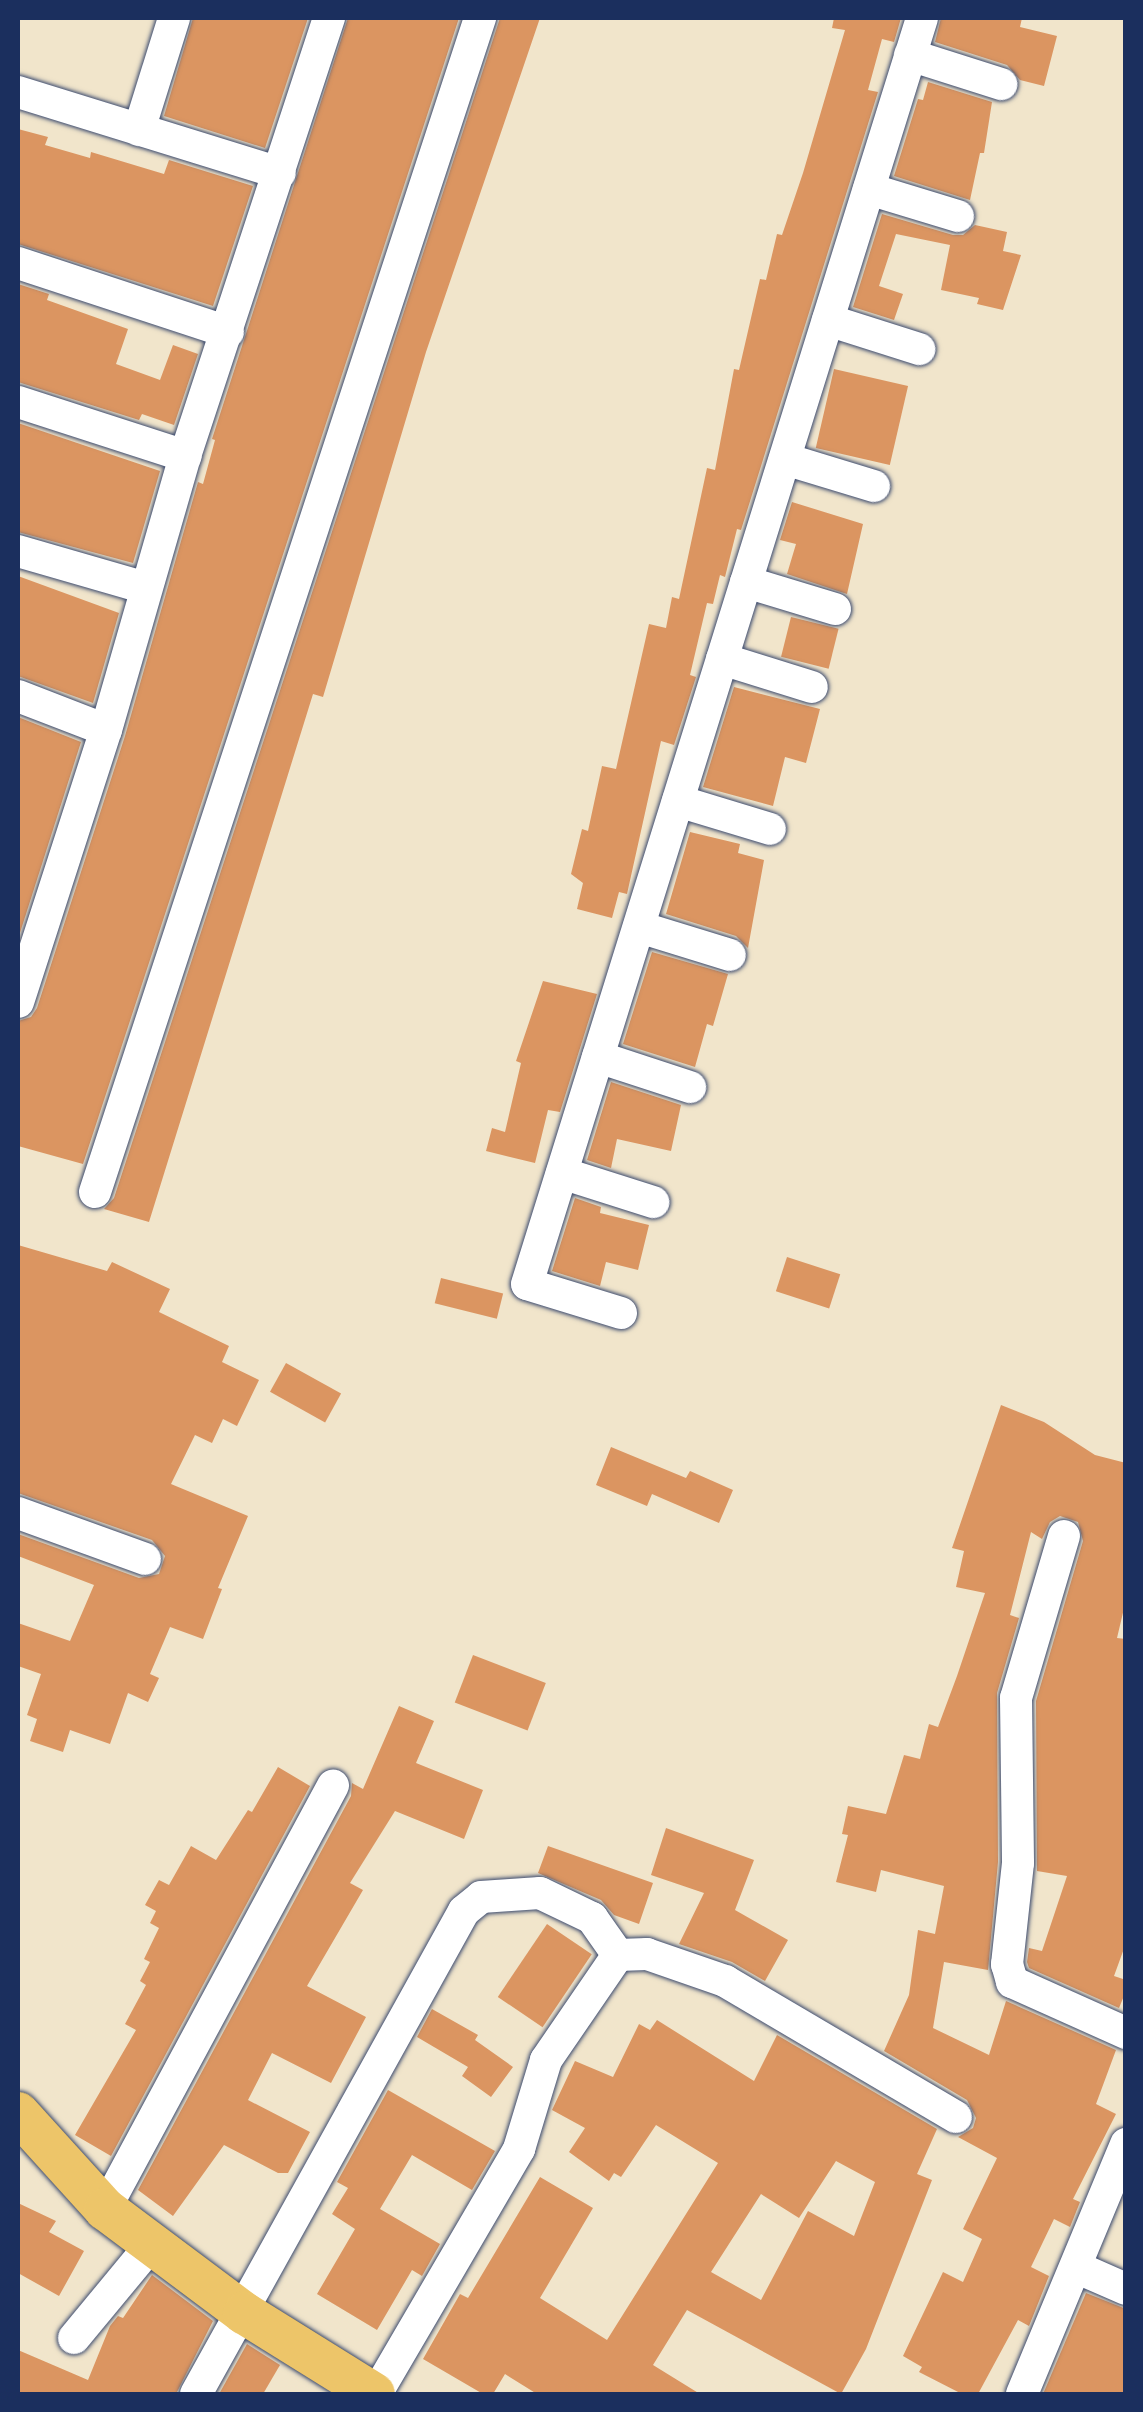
<!DOCTYPE html>
<style>
body{margin:0}
#map{position:relative;width:1143px;height:2412px;overflow:hidden;background:#f1e5cb;font-family:"IM FELL French Canon",serif}
div>[style]{position:absolute}
[style*='--x']{left:calc(var(--x)*1px);top:calc(var(--y)*1px);width:calc(var(--w)*1px);rotate:calc(var(--a)*1deg)}
.building>*{inset:0;background:#db9561;transform-origin:0 0}
.roads{filter:drop-shadow(0 0 2px #3b4a6e) drop-shadow(0 0 2px #3b4a6e)}
.minor>*{height:32px;margin:-16px;padding:0 16px;transform-origin:16px;border-radius:16px;background:#fff}
.major>*{height:42px;margin:-21px;padding:0 21px;transform-origin:21px;border-radius:21px;background:#edc569}
span{translate:-50% -50%;white-space:nowrap;text-align:center;line-height:1.15;-webkit-text-stroke:8px #f7f3e8;paint-order:stroke}
.frame{position:absolute;inset:0;border:20px solid #1b2f5e;pointer-events:none}
</style>
<div id="map">
<div class="building">
<div style="clip-path:polygon(193px 18px,308px 18px,265px 148px,164px 116px)"></div>
<div style="clip-path:polygon(348px 18px,459px 18px,83px 1164px,18px 1146px,18px 1021px,31px 1017px,37px 1008px,125px 736px,198px 482px,203px 484px,215px 440px,212px 439px)"></div>
<div style="clip-path:polygon(500px 18px,540px 18px,426px 352px,323px 697px,313px 694px,149px 1222px,104px 1209px,114px 1198px)"></div>
<div style="clip-path:polygon(834px 18px,901px 18px,894px 42px,882px 39px,868px 90px,878px 92px,741px 530px,737px 529px,725px 577px,720px 575px,713px 604px,707px 603px,690px 675px,696px 677px,674px 745px,661px 741px,627px 894px,619px 892px,612px 918px,577px 909px,583px 883px,571px 874px,582px 829px,588px 831px,602px 766px,616px 769px,649px 624px,666px 628px,672px 597px,679px 599px,707px 468px,715px 470px,734px 369px,739px 370px,760px 279px,766px 280px,777px 234px,782px 235px,803px 173px,845px 30px,832px 28px)"></div>
<div style="clip-path:polygon(941px 18px,1022px 18px,1020px 27px,1057px 36px,1044px 86px,1020px 80px,1007px 65px,935px 42px)"></div>
<div style="clip-path:polygon(928px 82px,992px 102px,984px 153px,980px 153px,970px 200px,894px 176px,918px 99px,923px 100px)"></div>
<div style="clip-path:polygon(18px 129px,48px 137px,45px 145px,90px 158px,91px 152px,164px 174px,169px 160px,253px 186px,213px 306px,18px 244px)"></div>
<div style="clip-path:polygon(882px 214px,953px 235px,963px 235px,975px 225px,1007px 232px,1003px 251px,1021px 255px,1003px 310px,977px 304px,979px 298px,941px 290px,950px 245px,896px 234px,879px 286px,903px 294px,894px 320px,853px 307px)"></div>
<div style="clip-path:polygon(18px 284px,49px 294px,47px 300px,128px 329px,116px 364px,160px 380px,173px 345px,198px 354px,174px 425px,142px 414px,139px 420px,18px 382px)"></div>
<div style="left:834px;top:369px;width:76px;height:81px;rotate:13deg"></div>
<div style="clip-path:polygon(18px 423px,160px 471px,133px 563px,18px 532px)"></div>
<div style="clip-path:polygon(792px 502px,863px 524px,847px 594px,787px 574px,796px 544px,780px 540px)"></div>
<div style="clip-path:polygon(18px 576px,119px 613px,93px 703px,18px 676px)"></div>
<div style="left:791px;top:617px;width:49px;height:41px;rotate:14deg"></div>
<div style="clip-path:polygon(734px 687px,820px 709px,806px 763px,785px 757px,773px 806px,703px 787px)"></div>
<div style="clip-path:polygon(18px 717px,81px 742px,18px 939px)"></div>
<div style="clip-path:polygon(690px 832px,740px 844px,738px 853px,764px 860px,748px 948px,736px 936px,666px 914px)"></div>
<div style="clip-path:polygon(652px 952px,728px 974px,713px 1026px,707px 1024px,695px 1067px,623px 1044px)"></div>
<div style="clip-path:polygon(543px 981px,597px 994px,560px 1112px,548px 1110px,535px 1163px,486px 1151px,492px 1128px,505px 1132px,521px 1063px,516px 1061px)"></div>
<div style="clip-path:polygon(611px 1082px,681px 1105px,671px 1151px,617px 1139px,611px 1168px,587px 1160px)"></div>
<div style="clip-path:polygon(575px 1198px,601px 1207px,600px 1213px,649px 1225px,638px 1270px,606px 1262px,600px 1286px,552px 1271px)"></div>
<div style="clip-path:polygon(18px 1245px,107px 1271px,112px 1262px,170px 1289px,159px 1312px,229px 1346px,222px 1362px,259px 1380px,237px 1426px,223px 1419px,212px 1443px,195px 1435px,171px 1484px,248px 1516px,218px 1588px,222px 1589px,203px 1639px,170px 1627px,150px 1674px,159px 1678px,148px 1702px,128px 1693px,110px 1744px,70px 1730px,63px 1752px,30px 1741px,37px 1719px,27px 1715px,41px 1674px,18px 1666px,18px 1623px,70px 1641px,94px 1585px,18px 1556px,18px 1534px,139px 1578px,159px 1574px,165px 1556px,152px 1540px,18px 1493px)"></div>
<div style="left:787px;top:1257px;width:56px;height:36px;rotate:18deg"></div>
<div style="left:441px;top:1278px;width:64px;height:26px;rotate:14deg"></div>
<div style="left:286px;top:1363px;width:63px;height:33px;rotate:29deg"></div>
<div style="clip-path:polygon(1001px 1405px,1044px 1422px,1095px 1455px,1126px 1463px,1126px 1600px,1117px 1638px,1126px 1639px,1126px 1943px,1114px 1976px,1126px 1980px,1126px 1991px,1119px 2008px,1029px 1968px,1027px 1962px,1029px 1948px,1042px 1951px,1067px 1876px,1037px 1871px,1036px 1701px,1083px 1541px,1078px 1522px,1060px 1516px,1050px 1522px,1042px 1539px,1031px 1532px,1010px 1615px,1019px 1618px,997px 1693px,998px 1862px,988px 1970px,944px 1962px,933px 2028px,989px 2055px,1006px 2001px,1116px 2050px,1096px 2104px,1116px 2114px,1073px 2199px,1080px 2202px,1070px 2227px,1054px 2219px,1031px 2267px,1049px 2276px,1029px 2326px,1018px 2320px,978px 2394px,962px 2394px,919px 2372px,922px 2367px,903px 2356px,943px 2272px,963px 2282px,982px 2239px,963px 2229px,997px 2158px,958px 2137px,973px 2128px,976px 2118px,967px 2100px,884px 2051px,909px 1995px,918px 1930px,935px 1934px,944px 1886px,881px 1870px,876px 1892px,836px 1882px,848px 1835px,842px 1834px,848px 1806px,886px 1814px,904px 1755px,920px 1759px,929px 1724px,938px 1727px,957px 1676px,985px 1593px,956px 1587px,964px 1551px,952px 1548px)"></div>
<div style="clip-path:polygon(611px 1447px,686px 1478px,690px 1471px,733px 1490px,719px 1523px,652px 1494px,647px 1506px,596px 1485px)"></div>
<div style="left:473px;top:1655px;width:78px;height:51px;rotate:21deg"></div>
<div style="clip-path:polygon(399px 1706px,434px 1721px,416px 1763px,483px 1790px,464px 1839px,395px 1811px,350px 1883px,363px 1890px,307px 1986px,366px 2017px,331px 2083px,272px 2053px,248px 2100px,310px 2132px,288px 2173px,278px 2173px,224px 2145px,173px 2216px,138px 2190px,351px 1796px,352px 1783px,363px 1789px)"></div>
<div style="clip-path:polygon(278px 1767px,310px 1786px,111px 2156px,75px 2135px,136px 2030px,125px 2024px,146px 1985px,140px 1981px,150px 1962px,144px 1959px,159px 1928px,150px 1923px,156px 1911px,145px 1905px,159px 1880px,169px 1885px,191px 1846px,216px 1860px,248px 1810px,252px 1812px)"></div>
<div style="clip-path:polygon(666px 1828px,754px 1860px,735px 1910px,788px 1940px,765px 1981px,732px 1962px,679px 1944px,704px 1893px,651px 1875px)"></div>
<div style="clip-path:polygon(548px 1846px,653px 1883px,639px 1924px,614px 1915px,601px 1900px,538px 1873px)"></div>
<div style="left:547px;top:1924px;width:54px;height:88px;rotate:34deg"></div>
<div style="clip-path:polygon(432px 2009px,478px 2035px,475px 2040px,513px 2067px,491px 2097px,462px 2076px,468px 2067px,417px 2037px)"></div>
<div style="clip-path:polygon(evenodd,657px 2020px,754px 2081px,777px 2035px,937px 2129px,917px 2174px,932px 2180px,866px 2349px,841px 2394px,687px 2310px,653px 2365px,700px 2394px,537px 2394px,505px 2374px,493px 2394px,483px 2394px,423px 2359px,460px 2294px,468px 2298px,540px 2177px,593px 2208px,540px 2298px,607px 2340px,718px 2163px,656px 2125px,621px 2177px,614px 2173px,609px 2181px,569px 2152px,585px 2128px,552px 2110px,575px 2061px,613px 2077px,639px 2024px,650px 2030px,657px 2020px,836px 2161px,875px 2182px,854px 2236px,808px 2211px,761px 2300px,711px 2272px,761px 2194px,799px 2218px,836px 2161px)"></div>
<div style="clip-path:polygon(388px 2090px,495px 2151px,472px 2190px,412px 2155px,380px 2209px,440px 2244px,422px 2276px,412px 2270px,377px 2330px,317px 2294px,355px 2229px,332px 2214px,348px 2188px,337px 2182px)"></div>
<div style="clip-path:polygon(18px 2203px,56px 2221px,49px 2232px,84px 2251px,59px 2296px,18px 2273px)"></div>
<div style="clip-path:polygon(152px 2275px,213px 2321px,176px 2394px,18px 2394px,18px 2350px,88px 2380px,110px 2326px,118px 2316px,123px 2318px)"></div>
<div style="clip-path:polygon(1086px 2293px,1126px 2309px,1126px 2394px,1043px 2394px)"></div>
<div style="clip-path:polygon(247px 2344px,280px 2365px,263px 2394px,219px 2394px)"></div>
</div>
<div class="roads">
<div class="minor">
<div style="--x:910;--y:55;--w:96;--a:17.7"></div>
<div style="--x:18;--y:92;--w:274;--a:17.2"></div>
<div style="--x:139;--y:130;--w:117;--a:-72.6"></div>
<div style="--x:869;--y:189;--w:93;--a:16.9"></div>
<div style="--x:18;--y:263;--w:221;--a:18.2"></div>
<div style="--x:828;--y:320;--w:96;--a:17.7"></div>
<div style="--x:18;--y:402;--w:176;--a:17.9"></div>
<div style="--x:785;--y:459;--w:93;--a:16.9"></div>
<div style="--x:18;--y:551;--w:133;--a:16.1"></div>
<div style="--x:746;--y:582;--w:93;--a:16.9"></div>
<div style="--x:722;--y:659;--w:94;--a:17.3"></div>
<div style="--x:18;--y:696;--w:94;--a:21.1"></div>
<div style="--x:678;--y:801;--w:96;--a:16.9"></div>
<div style="--x:639;--y:927;--w:95;--a:17.1"></div>
<div style="--x:18;--y:1002;--w:286;--a:-72.1"></div>
<div style="--x:106;--y:730;--w:285;--a:-73.9"></div>
<div style="--x:185;--y:456;--w:461;--a:-71.8"></div>
<div style="--x:598;--y:1057;--w:97;--a:18.1"></div>
<div style="--x:562;--y:1173;--w:96;--a:17.7"></div>
<div style="--x:95;--y:1192;--w:1236;--a:-71.84"></div>
<div style="--x:621;--y:1313;--w:98;--a:-162.9"></div>
<div style="--x:527;--y:1284;--w:1326;--a:-72.67"></div>
<div style="--x:18;--y:1513;--w:135;--a:19.9"></div>
<div style="--x:1064;--y:1536;--w:169;--a:106.5"></div>
<div style="--x:1016;--y:1698;--w:165;--a:89.3"></div>
<div style="--x:1018;--y:1863;--w:102;--a:96.2"></div>
<div style="--x:1007;--y:1964;--w:19;--a:74"></div>
<div style="--x:1012;--y:1982;--w:125;--a:24.1"></div>
<div style="--x:105;--y:2209;--w:481;--a:-61.7"></div>
<div style="--x:1078;--y:2268;--w:52;--a:23.6"></div>
<div style="--x:74;--y:2338;--w:121;--a:-50.4"></div>
<div style="--x:196;--y:2394;--w:552;--a:-60.98"></div>
<div style="--x:464;--y:1911;--w:22;--a:-39"></div>
<div style="--x:481;--y:1897;--w:59;--a:-3.9"></div>
<div style="--x:540;--y:1893;--w:58;--a:25.7"></div>
<div style="--x:592;--y:1918;--w:45;--a:54.9"></div>
<div style="--x:376;--y:2394;--w:284;--a:-59.7"></div>
<div style="--x:519;--y:2149;--w:93;--a:-73.1"></div>
<div style="--x:546;--y:2060;--w:127;--a:-55.6"></div>
<div style="--x:618;--y:1955;--w:29;--a:-2"></div>
<div style="--x:647;--y:1954;--w:83;--a:19.1"></div>
<div style="--x:725;--y:1981;--w:268;--a:30.5"></div>
<div style="--x:1022;--y:2394;--w:271;--a:-67.4"></div>
</div>
<div class="major">
<div style="--x:18;--y:2113;--w:130;--a:47.8"></div>
<div style="--x:105;--y:2209;--w:174;--a:36.8"></div>
<div style="--x:244;--y:2313;--w:153;--a:31.9"></div>
</div>
</div>
<div class="frame"></div>
</div>
